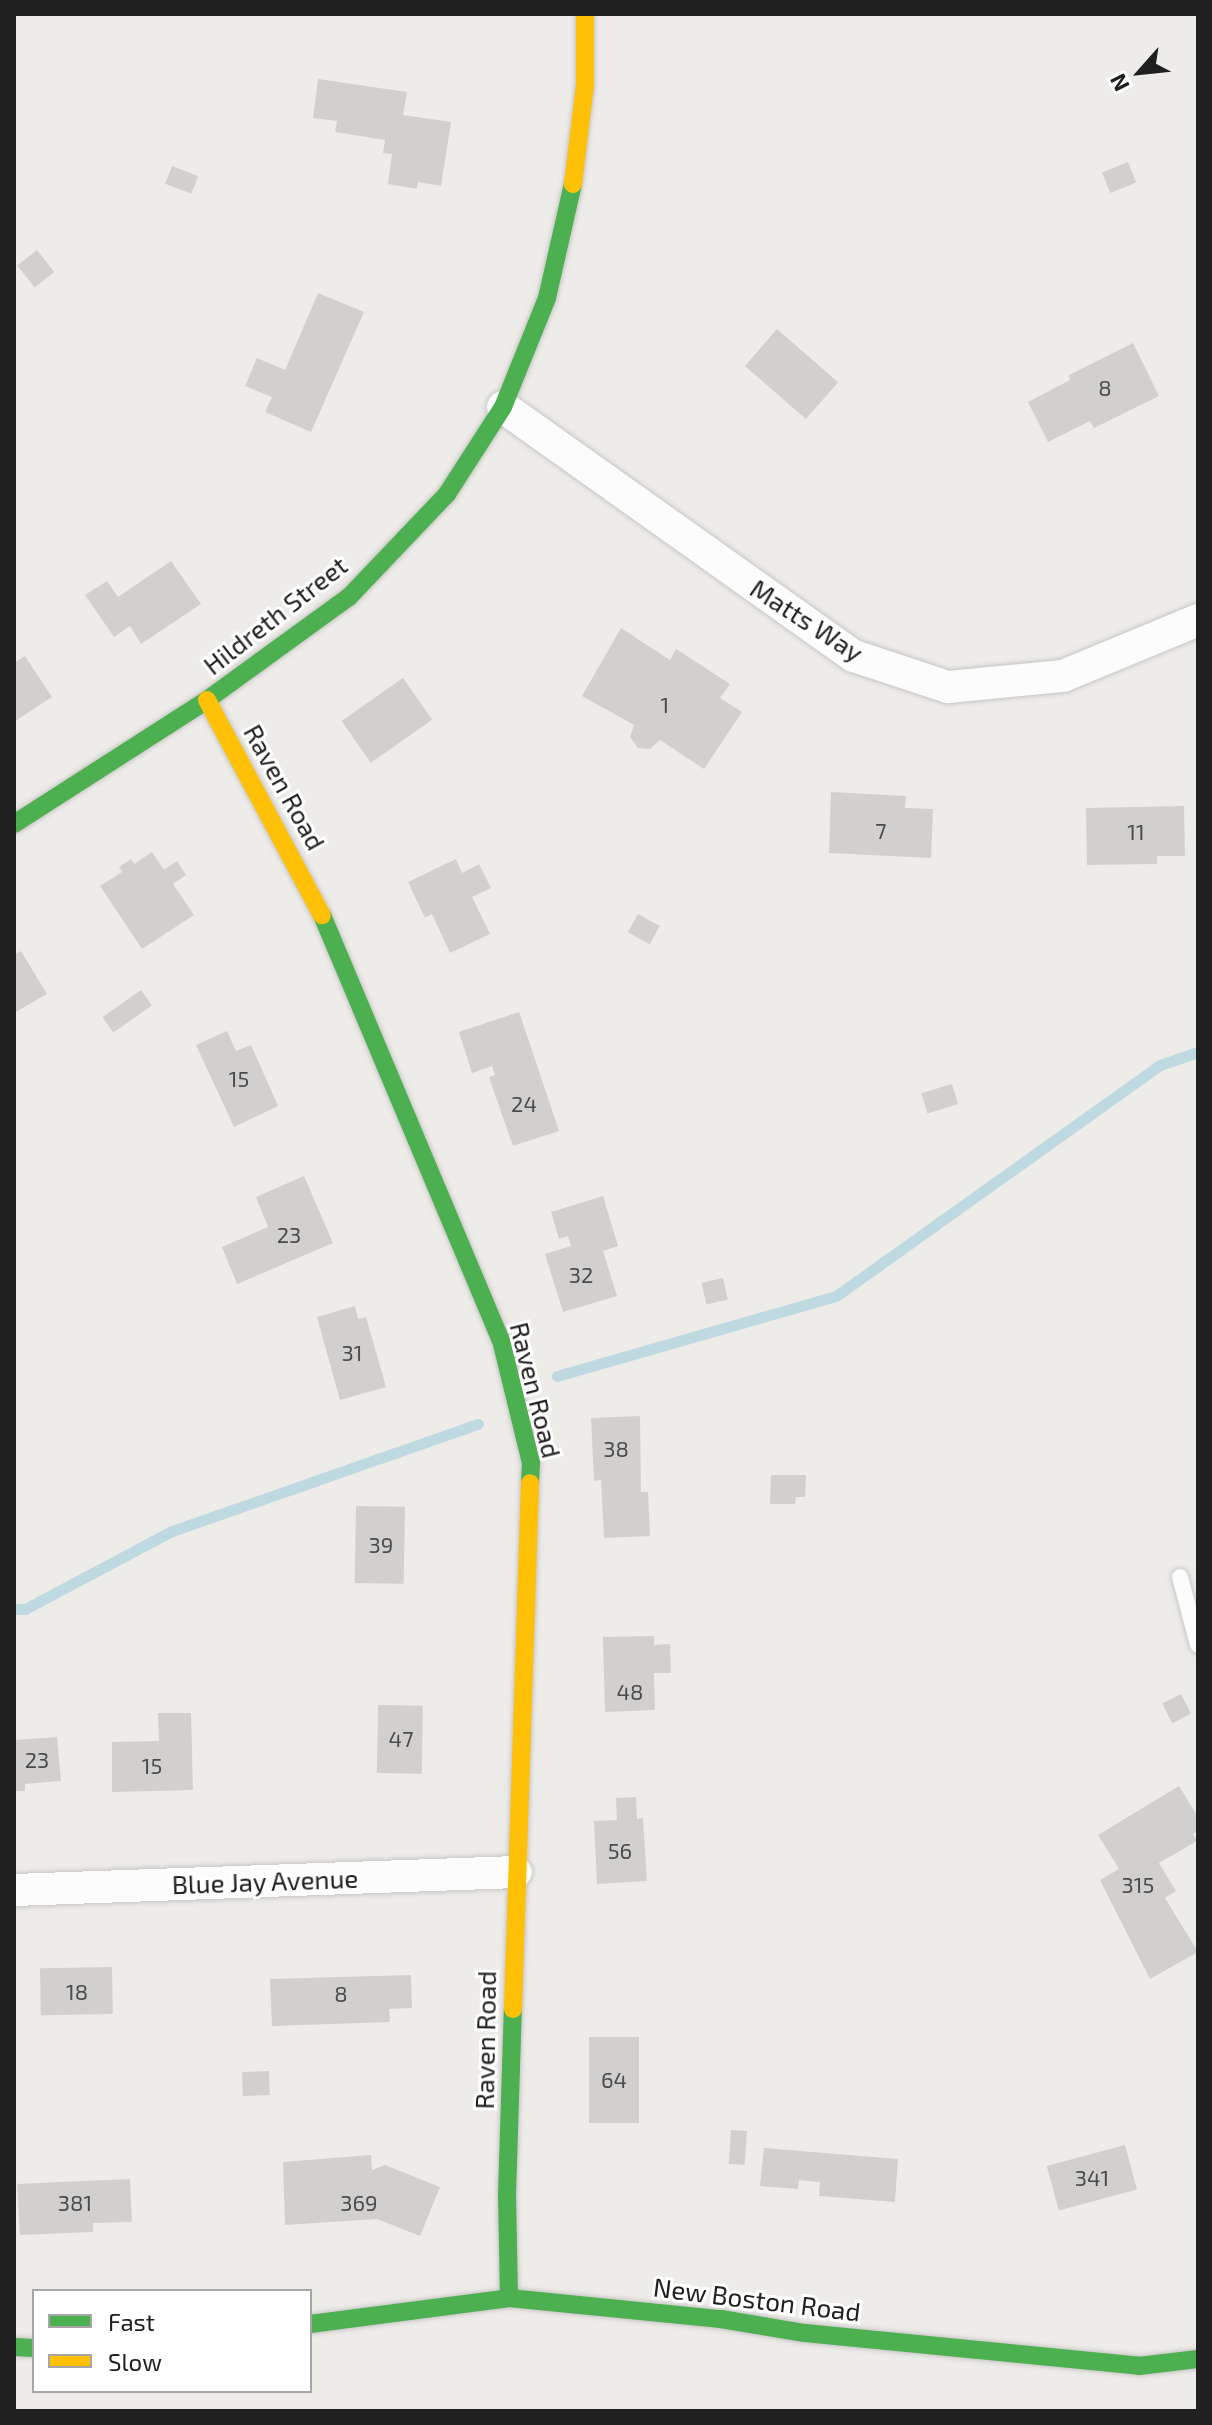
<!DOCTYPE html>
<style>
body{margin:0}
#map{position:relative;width:1212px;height:2425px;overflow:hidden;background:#eeece9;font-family:"Exo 2",sans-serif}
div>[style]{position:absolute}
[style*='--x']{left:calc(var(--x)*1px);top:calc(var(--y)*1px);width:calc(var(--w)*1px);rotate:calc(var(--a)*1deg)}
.stream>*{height:11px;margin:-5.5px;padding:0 5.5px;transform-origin:5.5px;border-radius:5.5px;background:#bed9e0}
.building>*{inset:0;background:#d2d0ce;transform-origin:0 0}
.roads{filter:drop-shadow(0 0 2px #c7c6c5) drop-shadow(0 0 2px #c7c6c5)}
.lane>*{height:16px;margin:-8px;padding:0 8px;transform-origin:8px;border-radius:8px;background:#fcfcfc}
.street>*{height:32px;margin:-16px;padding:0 16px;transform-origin:16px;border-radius:16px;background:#fcfcfc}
.fast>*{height:18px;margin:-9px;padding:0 9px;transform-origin:9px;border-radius:9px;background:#4caf50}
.slow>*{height:18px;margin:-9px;padding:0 9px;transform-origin:9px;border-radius:9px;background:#ffc107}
span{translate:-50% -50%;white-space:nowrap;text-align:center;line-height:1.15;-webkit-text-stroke:6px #fff;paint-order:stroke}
.number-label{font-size:22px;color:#4c4c4c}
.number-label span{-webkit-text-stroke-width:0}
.street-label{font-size:26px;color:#202020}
.frame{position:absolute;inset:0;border:16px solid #202020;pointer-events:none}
.legend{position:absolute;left:32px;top:2289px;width:280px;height:104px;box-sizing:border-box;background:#fff;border:2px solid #a6a6a6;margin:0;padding:10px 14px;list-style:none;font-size:24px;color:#202020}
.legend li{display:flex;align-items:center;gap:16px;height:40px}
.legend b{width:40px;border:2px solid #a6a6a6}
.north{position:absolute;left:1100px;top:32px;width:80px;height:80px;-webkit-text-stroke:6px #fff;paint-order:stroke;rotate:243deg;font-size:22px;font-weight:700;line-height:32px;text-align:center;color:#202020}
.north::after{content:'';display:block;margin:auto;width:28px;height:36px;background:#202020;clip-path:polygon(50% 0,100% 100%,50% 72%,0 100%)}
</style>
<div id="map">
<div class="stream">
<div style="--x:557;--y:1376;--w:290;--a:-16"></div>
<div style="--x:836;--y:1296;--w:398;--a:-35.5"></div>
<div style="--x:1160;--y:1065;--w:40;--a:-18.9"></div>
<div style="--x:14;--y:1609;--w:11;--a:0"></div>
<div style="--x:25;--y:1609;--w:166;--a:-28"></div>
<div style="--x:172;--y:1531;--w:324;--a:-19.3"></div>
</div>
<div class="building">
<div style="clip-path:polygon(318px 79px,407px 92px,403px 115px,451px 122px,441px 186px,418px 182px,417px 189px,388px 184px,392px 154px,383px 153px,385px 140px,335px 132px,337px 121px,313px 118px)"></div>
<div style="left:1128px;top:162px;width:22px;height:28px;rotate:68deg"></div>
<div style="left:172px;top:166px;width:28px;height:19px;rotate:21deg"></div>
<div style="left:37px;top:250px;width:28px;height:25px;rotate:52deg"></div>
<div style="clip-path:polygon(318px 293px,364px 312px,311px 432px,265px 412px,272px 397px,245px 386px,257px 358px,285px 370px)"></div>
<div style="left:777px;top:329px;width:81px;height:49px;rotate:41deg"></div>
<div style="clip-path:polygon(1133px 343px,1159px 396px,1094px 428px,1090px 421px,1048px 442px,1028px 402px,1070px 380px,1069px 375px)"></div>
<div style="clip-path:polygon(171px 561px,201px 604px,141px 644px,130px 626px,114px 637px,85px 595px,107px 581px,118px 597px)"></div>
<div style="clip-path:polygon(621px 628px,670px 660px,676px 649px,730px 684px,720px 698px,742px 712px,704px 769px,660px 740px,650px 749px,638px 748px,630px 737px,634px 725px,582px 696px)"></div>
<div style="clip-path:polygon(25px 656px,52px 697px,14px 722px,14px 663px)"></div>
<div style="left:403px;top:678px;width:51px;height:75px;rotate:55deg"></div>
<div style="clip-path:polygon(831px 792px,906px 796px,905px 808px,933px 809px,931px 858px,829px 853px)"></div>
<div style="clip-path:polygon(1184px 806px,1185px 856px,1157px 856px,1157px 864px,1087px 865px,1086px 808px)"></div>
<div style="clip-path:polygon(152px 852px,164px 870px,177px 861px,186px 875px,173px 884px,194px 915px,142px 949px,100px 886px,122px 872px,119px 867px,131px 859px,134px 864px)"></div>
<div style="clip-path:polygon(456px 859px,462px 873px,479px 864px,491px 888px,472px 897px,490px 934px,450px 953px,432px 914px,425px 918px,408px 882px)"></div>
<div style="left:638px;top:914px;width:25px;height:21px;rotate:29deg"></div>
<div style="clip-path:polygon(21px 951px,47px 994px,14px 1013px,14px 955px)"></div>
<div style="left:141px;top:990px;width:19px;height:47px;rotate:55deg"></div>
<div style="clip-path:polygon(519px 1012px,559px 1131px,513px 1146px,489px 1077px,495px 1075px,492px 1066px,472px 1073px,459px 1032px)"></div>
<div style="clip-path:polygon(227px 1031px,236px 1051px,251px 1045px,278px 1106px,234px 1127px,196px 1045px)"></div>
<div style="left:952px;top:1084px;width:21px;height:32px;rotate:73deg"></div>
<div style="clip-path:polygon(304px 1176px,333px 1243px,237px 1284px,222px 1247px,268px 1227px,256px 1197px)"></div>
<div style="clip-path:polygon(603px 1196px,618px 1246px,603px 1251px,617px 1296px,563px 1312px,545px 1254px,571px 1246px,568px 1236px,559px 1239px,551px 1212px)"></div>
<div style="left:723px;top:1278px;width:22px;height:22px;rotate:77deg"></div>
<div style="clip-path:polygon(355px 1306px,358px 1319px,366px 1317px,386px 1387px,340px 1400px,317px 1317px)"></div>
<div style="clip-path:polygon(640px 1416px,641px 1492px,648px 1492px,650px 1536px,604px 1538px,601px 1480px,594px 1481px,591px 1418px)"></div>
<div style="clip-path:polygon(771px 1475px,806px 1475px,805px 1497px,796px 1497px,795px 1504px,770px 1504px)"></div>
<div style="left:356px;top:1506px;width:49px;height:77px;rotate:1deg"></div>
<div style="clip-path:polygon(654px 1636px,654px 1645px,670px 1644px,671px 1673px,654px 1673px,655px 1710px,605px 1712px,603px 1637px)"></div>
<div style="left:1181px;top:1694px;width:22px;height:21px;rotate:63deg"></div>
<div style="left:378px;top:1705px;width:45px;height:68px;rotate:1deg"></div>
<div style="clip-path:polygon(158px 1713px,191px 1713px,193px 1790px,112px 1792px,112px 1742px,159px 1741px)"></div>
<div style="clip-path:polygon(57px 1737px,61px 1781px,25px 1784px,25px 1791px,14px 1791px,14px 1740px)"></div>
<div style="clip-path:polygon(1179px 1786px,1198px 1817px,1198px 1831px,1193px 1834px,1197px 1841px,1159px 1863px,1176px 1891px,1165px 1898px,1198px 1952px,1150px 1979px,1100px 1880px,1119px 1869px,1098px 1835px)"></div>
<div style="clip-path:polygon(636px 1797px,637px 1819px,643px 1818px,647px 1881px,597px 1884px,594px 1821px,617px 1820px,616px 1798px)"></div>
<div style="left:112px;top:1967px;width:47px;height:72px;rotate:89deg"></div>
<div style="clip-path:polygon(411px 1975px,412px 2008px,389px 2009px,390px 2022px,272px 2026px,270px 1979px)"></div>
<div style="left:589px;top:2037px;width:50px;height:86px"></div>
<div style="left:269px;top:2071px;width:24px;height:27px;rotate:88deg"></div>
<div style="left:731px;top:2130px;width:16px;height:34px;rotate:4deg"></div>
<div style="left:1125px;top:2145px;width:46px;height:81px;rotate:75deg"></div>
<div style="clip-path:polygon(764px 2148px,898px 2159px,895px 2202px,819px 2196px,820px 2182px,799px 2180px,798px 2189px,760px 2186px)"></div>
<div style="clip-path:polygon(371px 2155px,372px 2170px,385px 2165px,440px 2187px,420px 2236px,377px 2219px,285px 2225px,283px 2162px)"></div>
<div style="clip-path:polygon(130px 2179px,132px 2222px,93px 2223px,93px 2232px,20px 2235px,17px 2184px)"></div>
</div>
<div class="roads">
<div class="lane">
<div style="--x:1180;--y:1577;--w:70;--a:75.2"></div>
</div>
<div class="street">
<div style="--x:503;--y:407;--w:430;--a:35.4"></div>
<div style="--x:854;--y:656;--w:99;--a:18.3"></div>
<div style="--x:948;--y:687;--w:116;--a:-5.5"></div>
<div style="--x:1063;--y:676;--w:146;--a:-22.5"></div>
<div style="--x:14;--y:1890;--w:502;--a:-2.05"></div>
</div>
<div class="fast">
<div style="--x:14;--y:824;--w:229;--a:-32.7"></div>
<div style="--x:207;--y:700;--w:175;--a:-36"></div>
<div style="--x:349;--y:597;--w:142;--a:-46.4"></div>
<div style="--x:447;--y:494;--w:103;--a:-57.2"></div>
<div style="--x:503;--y:407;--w:118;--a:-68"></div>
<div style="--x:547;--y:298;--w:117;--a:-77.2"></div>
<div style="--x:322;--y:915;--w:461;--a:67.2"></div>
<div style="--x:501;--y:1340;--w:127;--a:76.3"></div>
<div style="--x:531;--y:1463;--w:20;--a:93"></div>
<div style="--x:509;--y:2298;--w:103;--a:-91.1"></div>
<div style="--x:507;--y:2195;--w:186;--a:-88.2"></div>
<div style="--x:310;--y:2324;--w:201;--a:-7.4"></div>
<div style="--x:509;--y:2298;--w:213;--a:5.7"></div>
<div style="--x:721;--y:2319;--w:85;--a:9.5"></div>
<div style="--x:805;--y:2333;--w:336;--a:5.6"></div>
<div style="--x:1139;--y:2366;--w:59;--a:-6.8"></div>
<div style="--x:14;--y:2347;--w:20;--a:3"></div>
</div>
<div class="slow">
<div style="--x:573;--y:184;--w:100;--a:-83.1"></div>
<div style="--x:585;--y:85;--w:71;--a:-90"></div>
<div style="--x:207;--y:700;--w:244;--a:61.9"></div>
<div style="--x:513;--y:2009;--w:526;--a:-88.15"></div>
</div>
</div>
<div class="number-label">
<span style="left:1105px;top:388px">8</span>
<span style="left:665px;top:705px">1</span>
<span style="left:881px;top:831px">7</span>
<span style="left:1136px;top:832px">11</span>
<span style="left:239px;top:1079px">15</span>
<span style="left:524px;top:1104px">24</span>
<span style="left:289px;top:1235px">23</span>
<span style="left:581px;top:1275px">32</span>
<span style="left:352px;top:1353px">31</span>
<span style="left:616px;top:1449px">38</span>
<span style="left:381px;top:1545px">39</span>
<span style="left:630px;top:1692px">48</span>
<span style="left:401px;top:1739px">47</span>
<span style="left:37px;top:1760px">23</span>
<span style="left:152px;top:1766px">15</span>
<span style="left:620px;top:1851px">56</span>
<span style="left:1138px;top:1885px">315</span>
<span style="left:77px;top:1992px">18</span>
<span style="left:341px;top:1994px">8</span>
<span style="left:614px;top:2080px">64</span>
<span style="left:1092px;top:2178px">341</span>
<span style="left:75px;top:2203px">381</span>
<span style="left:359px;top:2203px">369</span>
</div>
<div class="street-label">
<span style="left:275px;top:615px;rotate:-38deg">Hildreth Street</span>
<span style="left:807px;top:620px;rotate:33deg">Matts Way</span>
<span style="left:285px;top:787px;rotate:61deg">Raven Road</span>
<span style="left:536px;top:1390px;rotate:76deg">Raven Road</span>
<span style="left:265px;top:1881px;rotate:-2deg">Blue Jay Avenue</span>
<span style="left:485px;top:2040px;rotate:-89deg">Raven Road</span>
<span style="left:757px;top:2299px;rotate:7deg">New Boston Road</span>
</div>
<div class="frame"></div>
<ul class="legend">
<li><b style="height:10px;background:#4caf50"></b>Fast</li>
<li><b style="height:10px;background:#ffc107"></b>Slow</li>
</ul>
<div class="north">N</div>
</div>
